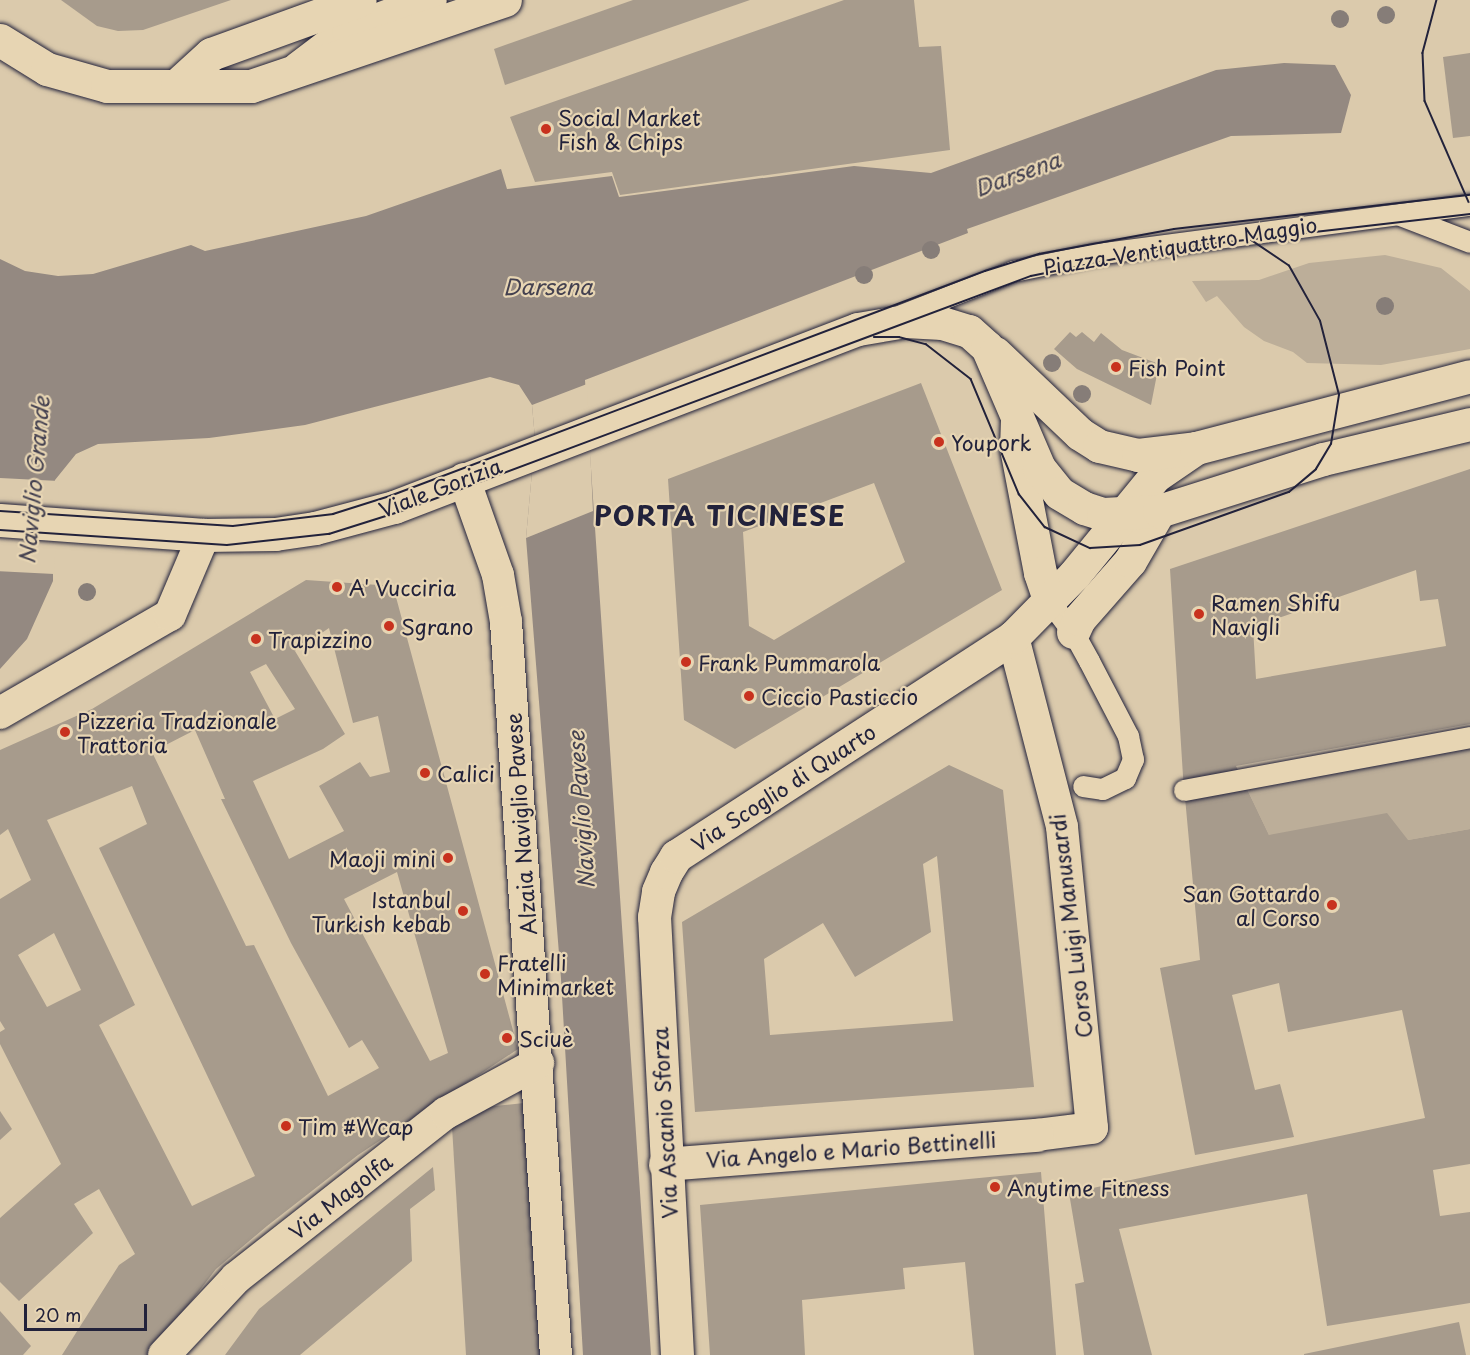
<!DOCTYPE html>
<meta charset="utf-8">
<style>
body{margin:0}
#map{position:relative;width:1470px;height:1355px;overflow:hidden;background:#dbcaac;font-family:"Playpen Sans",sans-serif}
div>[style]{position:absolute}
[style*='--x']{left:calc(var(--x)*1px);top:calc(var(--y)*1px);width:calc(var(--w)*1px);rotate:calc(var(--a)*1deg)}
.green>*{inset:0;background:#bcae99}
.water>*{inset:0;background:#948981}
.pier>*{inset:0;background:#dbcaac;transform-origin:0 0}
.building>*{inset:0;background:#a79b8c}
.roads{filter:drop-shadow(0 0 2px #22223b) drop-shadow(0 0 2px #22223b)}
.service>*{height:21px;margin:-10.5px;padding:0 10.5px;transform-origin:10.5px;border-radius:10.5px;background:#e7d5b3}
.pedestrian>*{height:32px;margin:-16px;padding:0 16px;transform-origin:16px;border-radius:16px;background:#e7d5b3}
.minor>*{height:33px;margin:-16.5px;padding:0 16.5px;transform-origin:16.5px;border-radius:16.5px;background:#e7d5b3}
.tertiary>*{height:33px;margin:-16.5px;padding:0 16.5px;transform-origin:16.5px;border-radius:16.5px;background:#e7d5b3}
.secondary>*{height:33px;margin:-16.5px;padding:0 16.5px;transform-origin:16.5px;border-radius:16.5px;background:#e7d5b3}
.tram>*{height:1.5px;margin:-0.75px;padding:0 0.75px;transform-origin:0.75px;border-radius:0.75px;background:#22223b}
.trees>*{width:18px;height:18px;margin:-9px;border-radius:50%;background:#867d78}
.dots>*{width:16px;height:16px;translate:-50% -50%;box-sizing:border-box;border:3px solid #e7d5b3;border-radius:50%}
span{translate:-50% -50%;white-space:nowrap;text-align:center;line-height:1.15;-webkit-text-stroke:4.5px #e7d5b3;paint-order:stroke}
.poi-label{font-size:21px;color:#22223b}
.left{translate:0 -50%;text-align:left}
.right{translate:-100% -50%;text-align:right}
.street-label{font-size:21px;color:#22223b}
.water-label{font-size:22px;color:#444150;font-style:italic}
.district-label{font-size:27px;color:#22223b;font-weight:700;letter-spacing:1.5px}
.scale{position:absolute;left:24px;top:1304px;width:123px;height:27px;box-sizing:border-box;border:3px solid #22223b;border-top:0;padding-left:8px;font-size:18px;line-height:21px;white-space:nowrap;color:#22223b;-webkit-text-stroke:4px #e7d5b3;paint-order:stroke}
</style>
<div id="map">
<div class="green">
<div style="clip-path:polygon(1385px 255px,1441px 268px,1470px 291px,1470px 349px,1381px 365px,1307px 363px,1293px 352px,1264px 341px,1244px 327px,1217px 296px,1206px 302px,1192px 281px,1259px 280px,1309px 263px)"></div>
<div style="clip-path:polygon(1470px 748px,1470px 829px,1408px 840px,1269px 835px,1247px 789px)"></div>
</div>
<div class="water">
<div style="clip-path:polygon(1284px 63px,1335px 65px,1351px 95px,1341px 133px,1231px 136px,967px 229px,968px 233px,585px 380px,651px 1355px,583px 1355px,561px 979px,526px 538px,535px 439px,532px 405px,519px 385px,490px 377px,305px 425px,209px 438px,98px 444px,76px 454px,55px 480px,53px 490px,53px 581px,27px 639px,0 669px,0 259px,25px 271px,58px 276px,93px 274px,191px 245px,205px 251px,366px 216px,501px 169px,507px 189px,612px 176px,619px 197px,854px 166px,931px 173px,1216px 70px)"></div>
</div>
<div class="pier">
<div style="clip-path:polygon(587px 384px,593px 511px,526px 538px,535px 439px,532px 405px)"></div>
<div style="left:0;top:478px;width:59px;height:93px;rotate:3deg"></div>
</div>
<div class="building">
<div style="clip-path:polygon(61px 0,231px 0,143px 30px,118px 31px,97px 26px)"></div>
<div style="clip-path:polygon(633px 0,750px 0,505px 85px,494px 49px)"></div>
<div style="clip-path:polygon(844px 0,914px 0,919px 47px,941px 46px,950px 150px,620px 195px,612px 172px,535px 182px,510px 117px)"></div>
<div style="clip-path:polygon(1470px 53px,1470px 136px,1453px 138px,1443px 57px)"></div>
<div style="clip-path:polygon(1070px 332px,1076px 337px,1082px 332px,1094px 342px,1101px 333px,1122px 350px,1159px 364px,1151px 405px,1077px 369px,1054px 349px)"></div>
<div style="clip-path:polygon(evenodd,921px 383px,1002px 590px,735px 749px,684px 720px,668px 479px,921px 383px,874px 483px,905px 562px,774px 640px,749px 626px,743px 532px,874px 483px)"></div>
<div style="clip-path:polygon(evenodd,1470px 469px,1470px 724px,1236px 766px,1269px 835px,1387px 813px,1408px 840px,1470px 829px,1470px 1164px,1433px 1170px,1440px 1216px,1470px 1212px,1470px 1303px,1327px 1326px,1307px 1194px,1119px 1229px,1152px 1355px,1084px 1355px,1075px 1284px,1084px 1282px,1069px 1193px,1425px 1118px,1402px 1010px,1288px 1032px,1279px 983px,1232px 995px,1255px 1090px,1280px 1084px,1294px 1137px,1195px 1155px,1160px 968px,1200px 960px,1183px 776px,1170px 569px,1470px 469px,1416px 570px,1420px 601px,1438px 599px,1446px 646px,1256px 679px,1253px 627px,1416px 570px)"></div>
<div style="clip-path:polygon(evenodd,306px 580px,393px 586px,518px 1049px,358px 1155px,267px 1226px,216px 1269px,150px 1355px,62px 1355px,119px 1265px,135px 1254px,99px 1189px,74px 1204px,93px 1233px,19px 1301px,0 1282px,0 1218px,61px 1164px,0 1044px,0 1032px,5px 1029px,0 1021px,0 899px,31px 880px,8px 829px,0 835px,0 750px,92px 709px,306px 580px,329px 628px,353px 723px,378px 716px,390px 772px,370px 777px,360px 762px,319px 786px,344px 831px,289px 859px,253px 781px,323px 749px,345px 734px,295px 651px,329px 628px,306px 580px,266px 664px,295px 709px,275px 719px,250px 672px,266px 664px,306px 580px,195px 730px,225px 799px,221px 799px,291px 943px,349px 1048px,362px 1040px,379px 1068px,328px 1096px,254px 945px,246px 946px,152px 752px,195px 730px,306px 580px,132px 786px,147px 824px,99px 848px,255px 1176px,192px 1206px,99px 1025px,135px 1005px,47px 820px,132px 786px,306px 580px,397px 872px,448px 1053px,430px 1061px,344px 899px,397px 872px,306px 580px,54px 933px,81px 990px,47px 1007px,18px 955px,54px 933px)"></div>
<div style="clip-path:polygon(evenodd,949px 765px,1003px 790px,1034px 1087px,695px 1112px,682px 922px,949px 765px,937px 856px,953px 1021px,770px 1035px,764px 959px,823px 923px,855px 977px,931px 932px,923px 864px,937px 856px)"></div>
<div style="clip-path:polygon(524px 1103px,540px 1355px,466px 1355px,452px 1127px,485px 1107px)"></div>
<div style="clip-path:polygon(0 1111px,12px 1129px,0 1140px)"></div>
<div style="clip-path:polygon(433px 1167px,435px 1190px,410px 1209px,412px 1261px,300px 1355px,225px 1355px,259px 1309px)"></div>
<div style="clip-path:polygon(1041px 1172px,1056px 1355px,974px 1355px,965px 1262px,903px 1268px,905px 1289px,802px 1300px,805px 1355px,710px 1355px,700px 1205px)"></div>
<div style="clip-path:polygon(0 1311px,31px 1346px,23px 1355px,0 1355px)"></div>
<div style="clip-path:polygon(1459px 1322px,1466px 1355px,1304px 1355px,1304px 1354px)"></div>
</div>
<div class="roads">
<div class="service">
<div style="--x:1400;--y:215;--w:75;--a:21.1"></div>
<div style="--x:901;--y:315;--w:120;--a:-21.4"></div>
<div style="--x:1013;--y:271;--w:85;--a:-11.6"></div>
<div style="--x:1096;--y:254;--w:377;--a:-7.5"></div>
<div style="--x:1050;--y:602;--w:38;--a:53"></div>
<div style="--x:1073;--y:632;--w:33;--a:61"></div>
<div style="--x:1089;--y:661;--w:85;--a:62.5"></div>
<div style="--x:1128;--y:736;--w:24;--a:78"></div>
<div style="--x:1133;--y:759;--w:21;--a:113"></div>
<div style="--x:1125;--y:778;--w:25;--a:154"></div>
<div style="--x:1102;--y:789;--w:19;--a:-171"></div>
<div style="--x:1184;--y:790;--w:291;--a:-10.5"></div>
</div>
<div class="pedestrian">
<div style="--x:464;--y:479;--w:102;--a:70.5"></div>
<div style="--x:498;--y:575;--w:48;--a:80.3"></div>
<div style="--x:506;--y:622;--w:735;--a:86.1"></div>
<div style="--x:1013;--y:637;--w:196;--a:75.5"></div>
<div style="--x:1062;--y:827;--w:302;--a:84.3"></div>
<div style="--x:1092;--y:1128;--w:55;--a:172.7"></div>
<div style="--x:0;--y:713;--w:196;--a:-30"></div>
<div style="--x:170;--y:615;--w:87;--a:-67"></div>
<div style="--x:164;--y:1355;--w:105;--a:-46.9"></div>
<div style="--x:236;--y:1278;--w:267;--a:-38.2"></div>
<div style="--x:446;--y:1113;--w:105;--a:-28.5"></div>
</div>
<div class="minor">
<div style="--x:298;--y:68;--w:63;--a:-37.2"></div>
<div style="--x:348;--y:30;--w:87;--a:-20.1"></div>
<div style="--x:1017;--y:420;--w:28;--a:92"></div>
<div style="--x:1016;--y:448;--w:127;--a:79.1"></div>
<div style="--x:1040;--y:573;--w:31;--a:71"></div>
<div style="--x:0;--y:520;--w:205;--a:4.2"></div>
<div style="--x:204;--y:535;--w:71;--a:-0.8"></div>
<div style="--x:275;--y:534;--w:40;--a:-8.5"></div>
<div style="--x:315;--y:528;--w:82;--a:-14.9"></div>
<div style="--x:394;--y:507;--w:497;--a:-21"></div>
<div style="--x:858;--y:329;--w:48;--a:-9.7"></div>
<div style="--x:905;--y:321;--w:37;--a:3"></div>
<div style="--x:942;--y:323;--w:28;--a:17"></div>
<div style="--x:969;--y:331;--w:24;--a:42"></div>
<div style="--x:1073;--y:632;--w:14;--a:-65"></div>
<div style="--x:1079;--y:619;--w:77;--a:-48.7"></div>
<div style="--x:1130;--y:561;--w:58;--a:-59.9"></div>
<div style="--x:665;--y:1164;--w:373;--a:-4.5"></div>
<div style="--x:677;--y:1355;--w:439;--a:-93"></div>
<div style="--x:654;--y:917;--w:26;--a:-81"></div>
<div style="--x:658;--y:891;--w:21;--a:-67"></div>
<div style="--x:666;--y:872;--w:19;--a:-58"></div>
<div style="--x:676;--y:856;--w:402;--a:-33"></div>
<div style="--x:1013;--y:637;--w:87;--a:-45.5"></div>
<div style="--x:1074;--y:575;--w:128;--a:-50.7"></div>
<div style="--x:1155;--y:476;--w:50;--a:-34.3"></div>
</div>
<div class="tertiary">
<div style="--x:987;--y:347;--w:132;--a:66.7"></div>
<div style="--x:1039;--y:468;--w:32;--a:51"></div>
<div style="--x:1059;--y:493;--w:29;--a:31"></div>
<div style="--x:1084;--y:508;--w:20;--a:18"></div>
<div style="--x:1103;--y:514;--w:56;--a:-3.1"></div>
<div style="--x:1159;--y:511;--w:172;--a:-17.6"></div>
<div style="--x:1323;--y:459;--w:151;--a:-13.4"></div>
<div style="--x:995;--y:353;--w:117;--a:43.6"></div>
<div style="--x:1080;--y:434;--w:22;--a:32"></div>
<div style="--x:1099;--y:446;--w:40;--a:13"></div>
<div style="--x:1138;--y:455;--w:58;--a:-6.9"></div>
<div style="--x:1196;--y:448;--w:283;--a:-14.7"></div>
</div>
<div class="secondary">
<div style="--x:0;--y:40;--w:55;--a:31.7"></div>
<div style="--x:47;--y:69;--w:62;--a:15.8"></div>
<div style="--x:107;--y:86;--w:144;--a:0"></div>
<div style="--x:251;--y:86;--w:268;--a:-18.7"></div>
<div style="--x:177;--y:85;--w:46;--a:-42.4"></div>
<div style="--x:211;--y:54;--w:158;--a:-19.9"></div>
</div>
</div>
<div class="tram">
<div style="--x:1437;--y:0;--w:55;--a:104.8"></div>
<div style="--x:1423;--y:53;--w:48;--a:87.6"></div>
<div style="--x:1425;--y:101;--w:110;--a:66.5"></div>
<div style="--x:874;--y:337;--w:25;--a:0"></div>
<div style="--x:899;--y:337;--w:28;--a:15"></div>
<div style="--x:926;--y:344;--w:57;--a:37.9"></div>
<div style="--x:971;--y:379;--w:125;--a:67.3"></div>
<div style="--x:1019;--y:494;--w:42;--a:51.8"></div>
<div style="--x:1045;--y:527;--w:50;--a:25"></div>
<div style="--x:1090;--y:548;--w:50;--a:-3.4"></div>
<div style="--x:1140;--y:545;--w:158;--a:-19.6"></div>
<div style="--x:1289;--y:492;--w:35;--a:-40"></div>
<div style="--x:1316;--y:469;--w:29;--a:-59"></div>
<div style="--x:1331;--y:444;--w:50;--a:-80.7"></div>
<div style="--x:1339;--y:395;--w:76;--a:-104.4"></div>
<div style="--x:1320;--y:321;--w:63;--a:-119.4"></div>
<div style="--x:1289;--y:266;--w:48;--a:-146"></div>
<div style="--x:0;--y:511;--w:233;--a:3.7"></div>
<div style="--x:233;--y:526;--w:101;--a:-6.8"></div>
<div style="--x:333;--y:514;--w:60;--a:-17.5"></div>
<div style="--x:390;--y:496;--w:636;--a:-20.71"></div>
<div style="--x:985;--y:271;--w:57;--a:-17.5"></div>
<div style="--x:1039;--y:254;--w:137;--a:-10.5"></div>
<div style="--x:1174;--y:229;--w:298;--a:-6.6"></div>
<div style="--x:0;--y:530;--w:227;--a:3.8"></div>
<div style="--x:227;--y:545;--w:103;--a:-6.2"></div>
<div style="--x:329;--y:534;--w:80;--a:-17.5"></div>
<div style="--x:405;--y:510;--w:668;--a:-20.5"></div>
<div style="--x:1031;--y:276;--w:131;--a:-11.5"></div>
<div style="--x:1159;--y:250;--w:313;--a:-6.6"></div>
</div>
<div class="trees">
<div style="left:1386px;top:15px"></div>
<div style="left:1340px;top:19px"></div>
<div style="left:931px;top:250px"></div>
<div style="left:864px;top:275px"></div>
<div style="left:1385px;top:306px"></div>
<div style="left:1052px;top:363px"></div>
<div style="left:1082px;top:394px"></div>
<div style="left:87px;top:592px"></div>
</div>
<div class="dots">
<div style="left:546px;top:129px;background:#c8321e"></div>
<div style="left:1116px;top:367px;background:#c8321e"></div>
<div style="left:939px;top:442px;background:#c8321e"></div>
<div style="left:337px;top:587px;background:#c8321e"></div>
<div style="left:1199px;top:614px;background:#c8321e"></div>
<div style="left:389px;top:626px;background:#c8321e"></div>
<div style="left:256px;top:639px;background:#c8321e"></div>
<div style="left:686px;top:662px;background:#c8321e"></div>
<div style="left:749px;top:696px;background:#c8321e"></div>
<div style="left:65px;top:732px;background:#c8321e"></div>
<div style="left:425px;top:773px;background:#c8321e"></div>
<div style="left:448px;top:858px;background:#c8321e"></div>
<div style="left:1332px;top:905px;background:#c8321e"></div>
<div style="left:463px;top:911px;background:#c8321e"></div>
<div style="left:485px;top:974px;background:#c8321e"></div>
<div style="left:507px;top:1038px;background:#c8321e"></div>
<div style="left:286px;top:1126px;background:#c8321e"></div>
<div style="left:995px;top:1187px;background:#c8321e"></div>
</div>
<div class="poi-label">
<span class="left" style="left:558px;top:129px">Social Market<br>Fish &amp; Chips</span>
<span class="left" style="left:1128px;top:367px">Fish Point</span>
<span class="left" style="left:951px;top:442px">Youpork</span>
<span class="left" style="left:349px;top:587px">A' Vucciria</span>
<span class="left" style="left:1211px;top:614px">Ramen Shifu<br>Navigli</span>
<span class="left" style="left:401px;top:626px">Sgrano</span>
<span class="left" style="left:268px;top:639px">Trapizzino</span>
<span class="left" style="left:698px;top:662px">Frank Pummarola</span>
<span class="left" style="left:761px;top:696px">Ciccio Pasticcio</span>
<span class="left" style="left:77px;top:732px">Pizzeria Tradzionale<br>Trattoria</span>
<span class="left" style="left:437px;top:773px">Calici</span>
<span class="right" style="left:436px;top:858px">Maoji mini</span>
<span class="right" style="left:1320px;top:905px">San Gottardo<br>al Corso</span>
<span class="right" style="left:451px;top:911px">Istanbul<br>Turkish kebab</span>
<span class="left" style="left:497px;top:974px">Fratelli<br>Minimarket</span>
<span class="left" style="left:519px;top:1038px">Sciuè</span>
<span class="left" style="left:298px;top:1126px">Tim #Wcap</span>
<span class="left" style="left:1007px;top:1187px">Anytime Fitness</span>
</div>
<div class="street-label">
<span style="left:1180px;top:245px;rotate:-9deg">Piazza Ventiquattro Maggio</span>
<span style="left:440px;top:487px;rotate:-21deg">Viale Gorizia</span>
<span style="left:783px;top:787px;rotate:-33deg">Via Scoglio di Quarto</span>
<span style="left:520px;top:824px;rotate:-94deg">Alzaia Naviglio Pavese</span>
<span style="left:1070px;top:926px;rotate:-97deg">Corso Luigi Manusardi</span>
<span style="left:664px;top:1123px;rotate:-93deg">Via Ascanio Sforza</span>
<span style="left:851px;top:1149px;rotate:-4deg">Via Angelo e Mario Bettinelli</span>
<span style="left:340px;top:1196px;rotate:-38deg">Via Magolfa</span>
</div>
<div class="water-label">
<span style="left:1017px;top:173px;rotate:-20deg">Darsena</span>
<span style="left:548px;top:286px">Darsena</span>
<span style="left:33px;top:480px;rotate:-85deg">Naviglio Grande</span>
<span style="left:580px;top:810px;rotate:-94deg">Naviglio Pavese</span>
</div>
<div class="district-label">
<span style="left:720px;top:515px">PORTA TICINESE</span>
</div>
<div class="scale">20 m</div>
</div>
